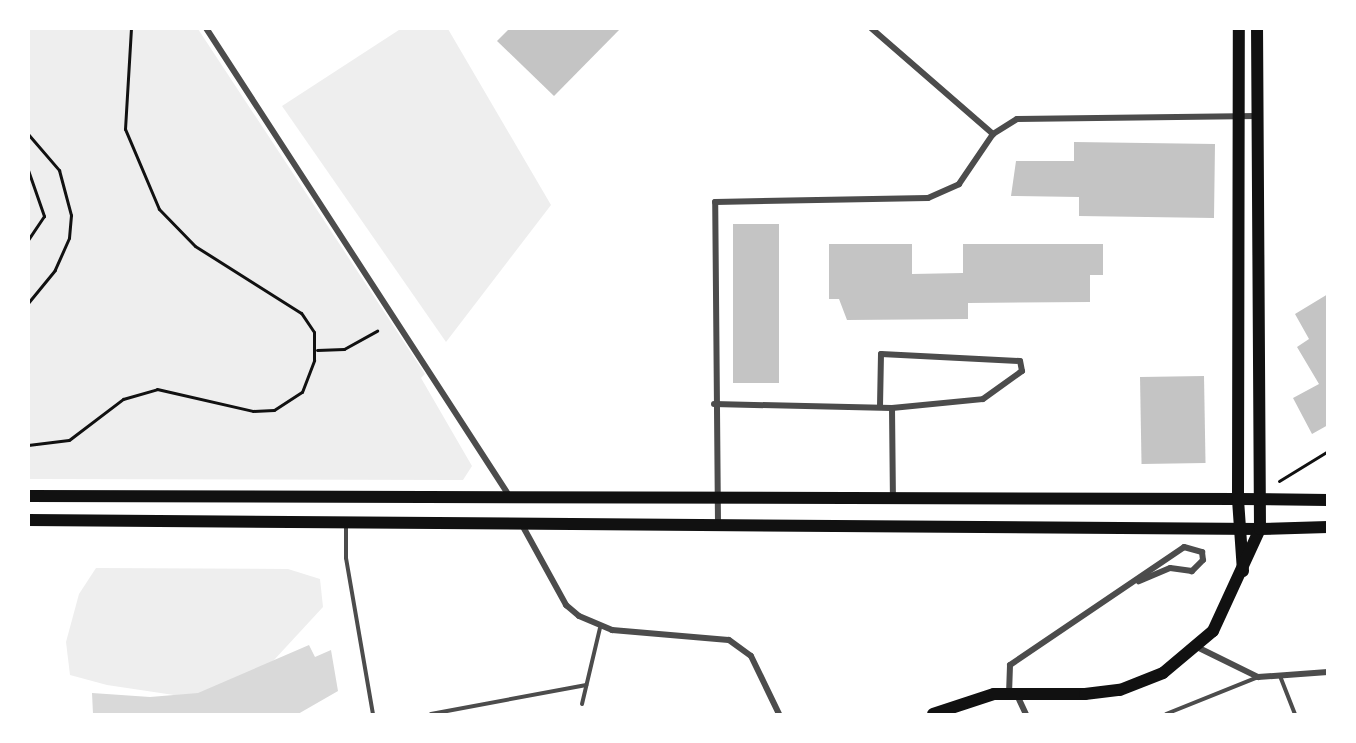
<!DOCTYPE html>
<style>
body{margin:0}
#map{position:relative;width:1356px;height:743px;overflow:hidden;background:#fff;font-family:"PT Sans",sans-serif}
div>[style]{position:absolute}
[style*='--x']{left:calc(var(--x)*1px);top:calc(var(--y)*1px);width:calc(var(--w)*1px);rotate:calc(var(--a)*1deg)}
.green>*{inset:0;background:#eee}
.water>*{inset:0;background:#d9d9d9}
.building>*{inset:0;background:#c4c4c4;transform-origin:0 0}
.path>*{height:3px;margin:-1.5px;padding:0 1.5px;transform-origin:1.5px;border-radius:1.5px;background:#111}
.service>*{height:4px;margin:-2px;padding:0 2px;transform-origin:2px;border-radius:2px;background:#4c4c4c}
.minor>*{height:6px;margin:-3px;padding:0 3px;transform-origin:3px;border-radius:3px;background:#4c4c4c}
.secondary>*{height:12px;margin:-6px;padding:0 6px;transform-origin:6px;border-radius:6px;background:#111}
.primary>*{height:12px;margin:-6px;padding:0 6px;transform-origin:6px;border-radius:6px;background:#111}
span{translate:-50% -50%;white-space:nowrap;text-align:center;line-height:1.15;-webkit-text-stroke:6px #fff;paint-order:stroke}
.frame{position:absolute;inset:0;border:30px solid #fff;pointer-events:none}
</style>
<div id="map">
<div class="green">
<div style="clip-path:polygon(402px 28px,448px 29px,551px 205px,446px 342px,282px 106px)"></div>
<div style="clip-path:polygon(29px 29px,198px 29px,425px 374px,421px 378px,472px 466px,463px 480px,29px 479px)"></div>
<div style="clip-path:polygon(96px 568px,288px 569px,320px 579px,323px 607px,274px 660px,214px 701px,107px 685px,70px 675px,66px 642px,79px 594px)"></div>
</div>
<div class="water">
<div style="clip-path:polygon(309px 645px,315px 657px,331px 650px,338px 691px,298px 714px,93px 714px,92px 693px,150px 697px,198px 693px)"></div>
</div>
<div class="building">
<div style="clip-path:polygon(510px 28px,621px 28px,554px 96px,497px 41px)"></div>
<div style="clip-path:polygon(1074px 142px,1215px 144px,1214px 218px,1079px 216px,1079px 197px,1011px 196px,1016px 161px,1074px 161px)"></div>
<div style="left:733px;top:224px;width:46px;height:159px"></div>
<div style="clip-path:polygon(829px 244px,912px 244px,912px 274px,963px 273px,963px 244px,1103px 244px,1103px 275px,1090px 275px,1090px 302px,968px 303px,968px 319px,847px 320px,839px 299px,829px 299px)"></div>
<div style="clip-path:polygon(1328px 294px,1328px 425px,1312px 434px,1293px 398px,1319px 384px,1297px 347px,1309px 339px,1295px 314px)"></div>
<div style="left:1204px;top:376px;width:87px;height:64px;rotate:89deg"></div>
</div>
<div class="path">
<div style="--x:28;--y:134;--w:48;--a:49.3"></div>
<div style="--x:59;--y:170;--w:47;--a:75.1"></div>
<div style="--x:71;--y:215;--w:23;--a:95"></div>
<div style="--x:69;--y:238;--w:35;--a:114"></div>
<div style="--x:55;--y:270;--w:43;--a:129.3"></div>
<div style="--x:28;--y:170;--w:49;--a:70.8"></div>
<div style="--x:44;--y:216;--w:29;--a:124"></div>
<div style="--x:317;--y:350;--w:27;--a:-2"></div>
<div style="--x:344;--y:349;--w:38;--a:-29"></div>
<div style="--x:28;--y:445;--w:41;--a:-7"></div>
<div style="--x:69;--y:440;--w:68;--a:-37.2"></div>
<div style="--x:123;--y:399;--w:35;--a:-16"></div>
<div style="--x:157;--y:389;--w:98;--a:12.9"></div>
<div style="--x:253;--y:411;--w:21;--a:-3"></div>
<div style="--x:274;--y:410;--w:33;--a:-33"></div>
<div style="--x:302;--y:392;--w:34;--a:-69"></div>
<div style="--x:314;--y:360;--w:28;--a:-90"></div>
<div style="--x:314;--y:332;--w:23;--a:-124"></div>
<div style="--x:301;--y:313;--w:125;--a:-147.7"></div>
<div style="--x:195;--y:246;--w:52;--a:-134.2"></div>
<div style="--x:159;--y:209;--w:87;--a:-113"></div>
<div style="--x:125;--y:129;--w:101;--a:-86.6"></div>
<div style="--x:1279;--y:481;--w:57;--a:-31.5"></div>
</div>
<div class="service">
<div style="--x:346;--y:525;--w:33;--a:90"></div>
<div style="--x:346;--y:558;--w:158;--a:80.2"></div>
<div style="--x:1280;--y:676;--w:41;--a:68.5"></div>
<div style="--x:582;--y:704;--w:78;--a:-76.7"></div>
<div style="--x:431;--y:714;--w:158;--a:-10.6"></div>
<div style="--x:1166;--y:714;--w:99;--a:-21.9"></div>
</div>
<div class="minor">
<div style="--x:206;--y:28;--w:559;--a:57.05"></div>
<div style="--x:871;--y:28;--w:162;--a:41"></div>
<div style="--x:714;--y:404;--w:178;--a:1.3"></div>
<div style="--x:892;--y:408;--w:91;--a:-5.6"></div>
<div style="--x:983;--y:399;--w:48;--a:-35.7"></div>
<div style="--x:1022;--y:371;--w:10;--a:-101"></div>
<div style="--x:1020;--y:361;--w:139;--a:-177.1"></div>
<div style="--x:881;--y:354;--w:52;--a:91.1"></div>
<div style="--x:892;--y:408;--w:90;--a:89.4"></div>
<div style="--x:521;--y:523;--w:94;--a:61.2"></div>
<div style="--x:566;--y:605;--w:17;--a:40"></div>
<div style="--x:579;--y:616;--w:36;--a:23"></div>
<div style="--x:612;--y:630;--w:117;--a:4.9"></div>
<div style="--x:729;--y:640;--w:27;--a:36"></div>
<div style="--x:751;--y:656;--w:64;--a:64.2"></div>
<div style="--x:718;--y:523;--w:321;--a:-90.5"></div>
<div style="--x:715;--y:202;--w:213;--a:-1.1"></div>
<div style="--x:928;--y:198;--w:34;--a:-24"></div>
<div style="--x:959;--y:184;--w:60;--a:-55.8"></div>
<div style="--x:993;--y:134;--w:28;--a:-32"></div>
<div style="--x:1017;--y:119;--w:240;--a:-0.7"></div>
<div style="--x:1199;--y:648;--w:66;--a:26.2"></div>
<div style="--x:1258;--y:677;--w:70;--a:-4.1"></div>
<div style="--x:1009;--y:694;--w:29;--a:-88"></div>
<div style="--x:1010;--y:665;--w:210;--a:-34.1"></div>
<div style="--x:1184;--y:547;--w:19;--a:16"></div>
<div style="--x:1202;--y:552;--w:8;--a:83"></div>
<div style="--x:1203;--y:560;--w:16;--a:135"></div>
<div style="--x:1192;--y:571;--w:22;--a:-172"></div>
<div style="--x:1170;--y:568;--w:34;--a:157"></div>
<div style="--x:1017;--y:695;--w:21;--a:65"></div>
</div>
<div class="secondary">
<div style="--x:28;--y:496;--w:1210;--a:0.14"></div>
<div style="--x:1238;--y:499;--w:471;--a:-89.9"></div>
<div style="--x:28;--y:520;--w:1232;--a:0.42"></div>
<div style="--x:1260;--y:529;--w:501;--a:-90.34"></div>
</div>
<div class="primary">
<div style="--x:1243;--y:571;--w:72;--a:-94"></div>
<div style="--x:1238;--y:499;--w:90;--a:0.6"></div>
<div style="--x:933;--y:714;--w:64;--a:-18.2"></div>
<div style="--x:994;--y:694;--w:91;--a:0"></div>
<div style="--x:1085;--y:694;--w:35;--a:-7"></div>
<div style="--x:1120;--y:690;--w:46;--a:-21.6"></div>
<div style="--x:1163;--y:673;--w:65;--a:-40"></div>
<div style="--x:1213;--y:631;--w:112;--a:-65.3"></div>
<div style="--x:1260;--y:529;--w:68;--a:-1.7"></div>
</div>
<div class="frame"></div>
</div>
